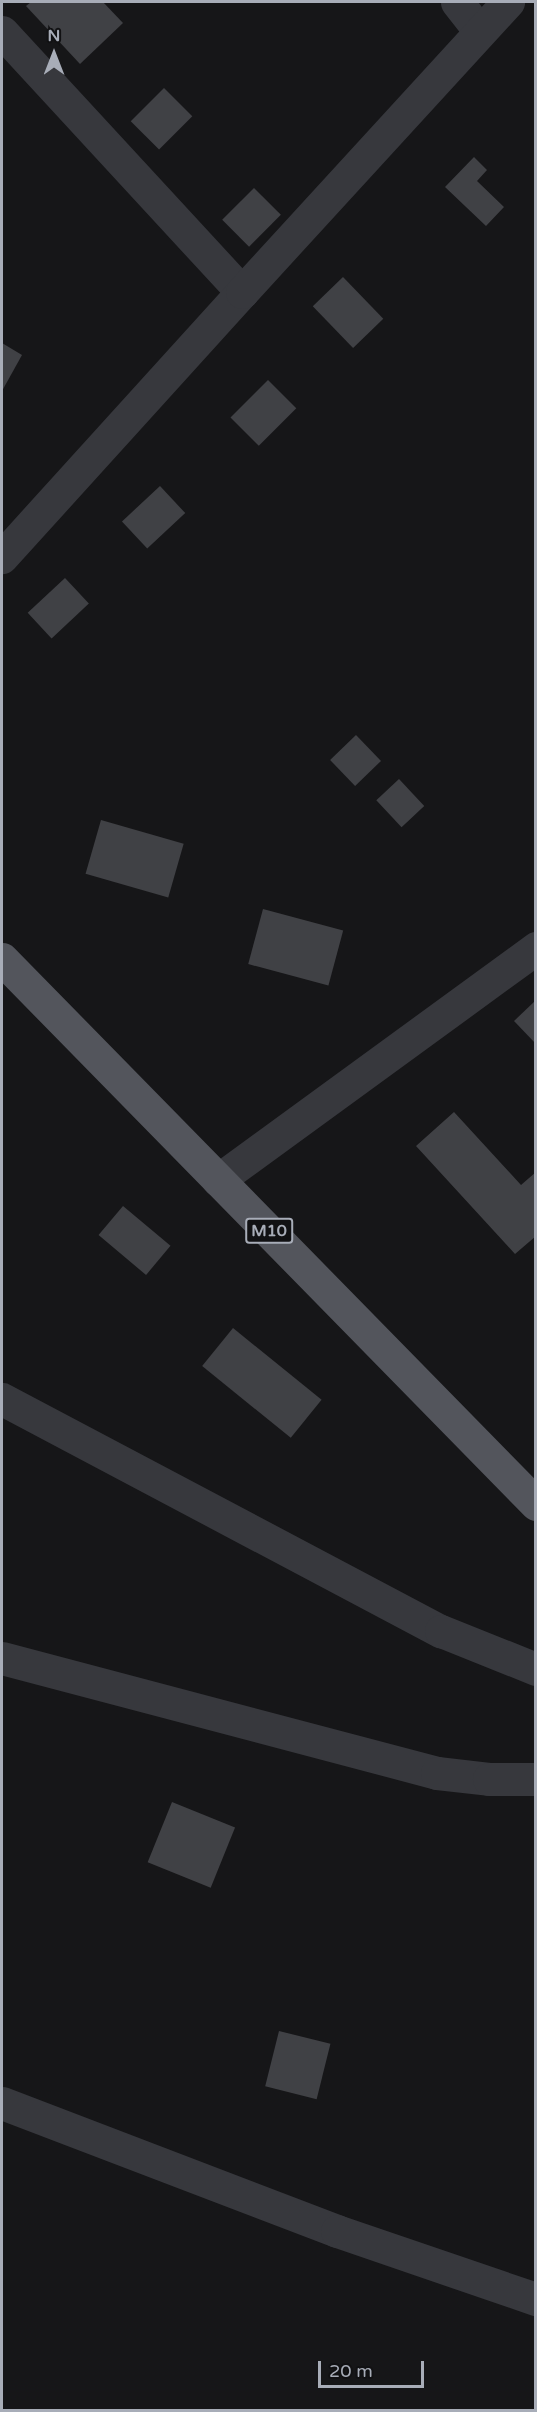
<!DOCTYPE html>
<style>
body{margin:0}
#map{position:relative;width:537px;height:2412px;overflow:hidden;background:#161618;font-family:"Varela Round",sans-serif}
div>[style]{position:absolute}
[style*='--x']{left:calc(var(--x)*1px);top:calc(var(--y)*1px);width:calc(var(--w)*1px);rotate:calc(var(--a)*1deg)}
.building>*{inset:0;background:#404145;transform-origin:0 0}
.street>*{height:33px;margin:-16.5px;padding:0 16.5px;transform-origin:16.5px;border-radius:16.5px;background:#37383d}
.primary>*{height:33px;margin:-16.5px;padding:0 16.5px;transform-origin:16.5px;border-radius:16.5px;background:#53555c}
span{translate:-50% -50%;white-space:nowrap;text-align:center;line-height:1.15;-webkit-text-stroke:4.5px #111113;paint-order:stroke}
.shield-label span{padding:2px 4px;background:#111113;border:2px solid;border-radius:4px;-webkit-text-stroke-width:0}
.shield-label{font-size:16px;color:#a8adb8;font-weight:700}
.frame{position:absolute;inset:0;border:3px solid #a8adb8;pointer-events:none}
.north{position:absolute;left:24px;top:24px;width:60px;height:60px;-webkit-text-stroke:4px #111113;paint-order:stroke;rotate:0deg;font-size:16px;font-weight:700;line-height:24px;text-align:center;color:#a8adb8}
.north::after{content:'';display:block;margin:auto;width:21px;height:27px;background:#a8adb8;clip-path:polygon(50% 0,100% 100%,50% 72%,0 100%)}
.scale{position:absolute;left:318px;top:2361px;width:106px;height:27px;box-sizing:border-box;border:3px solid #a8adb8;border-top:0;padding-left:8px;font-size:18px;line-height:21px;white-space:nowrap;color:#a8adb8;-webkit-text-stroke:4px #111113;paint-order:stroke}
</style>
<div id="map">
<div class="building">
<div style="clip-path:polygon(31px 2px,103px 2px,123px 23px,80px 64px,26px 6px)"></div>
<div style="left:164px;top:88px;width:40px;height:47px;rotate:45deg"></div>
<div style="clip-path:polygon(474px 157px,487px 170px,477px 181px,504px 207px,486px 226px,445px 187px)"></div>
<div style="left:254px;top:188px;width:38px;height:45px;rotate:45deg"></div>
<div style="left:343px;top:277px;width:58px;height:42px;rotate:46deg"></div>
<div style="clip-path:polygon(2px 343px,22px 355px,2px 391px)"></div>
<div style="left:268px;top:380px;width:40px;height:53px;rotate:45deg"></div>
<div style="left:160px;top:486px;width:37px;height:52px;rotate:47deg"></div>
<div style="left:65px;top:578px;width:35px;height:51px;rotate:47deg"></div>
<div style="left:356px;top:735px;width:36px;height:36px;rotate:46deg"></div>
<div style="left:399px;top:779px;width:37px;height:31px;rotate:47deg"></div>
<div style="left:101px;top:820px;width:86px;height:56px;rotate:16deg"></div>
<div style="left:263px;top:909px;width:83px;height:57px;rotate:15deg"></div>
<div style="clip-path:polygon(536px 1000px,536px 1044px,514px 1021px)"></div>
<div style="clip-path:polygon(454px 1112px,521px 1185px,536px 1172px,536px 1236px,515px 1254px,416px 1146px)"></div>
<div style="left:123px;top:1206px;width:62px;height:38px;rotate:40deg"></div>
<div style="left:233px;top:1328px;width:114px;height:49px;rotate:39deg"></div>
<div style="left:172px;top:1802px;width:68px;height:65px;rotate:22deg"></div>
<div style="left:279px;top:2031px;width:53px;height:57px;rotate:14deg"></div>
</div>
<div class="street">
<div style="--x:457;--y:2;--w:36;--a:52"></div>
<div style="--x:2;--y:32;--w:354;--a:47.3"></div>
<div style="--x:242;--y:292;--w:358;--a:132.2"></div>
<div style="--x:242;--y:292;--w:394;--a:-47.5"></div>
<div style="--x:218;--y:1180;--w:394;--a:-36.1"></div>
<div style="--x:2;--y:1399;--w:497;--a:27.9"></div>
<div style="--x:441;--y:1631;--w:102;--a:21.8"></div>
<div style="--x:2;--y:1658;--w:450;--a:14.8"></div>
<div style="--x:437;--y:1773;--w:52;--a:6.6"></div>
<div style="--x:489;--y:1779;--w:47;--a:0"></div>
<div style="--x:2;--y:2103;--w:359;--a:20.9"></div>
<div style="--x:337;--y:2231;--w:210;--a:18.9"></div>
</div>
<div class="primary">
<div style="--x:2;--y:959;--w:763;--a:45.58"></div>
</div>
<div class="shield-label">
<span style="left:269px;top:1231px">M10</span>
</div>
<div class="frame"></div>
<div class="north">N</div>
<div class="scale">20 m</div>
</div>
